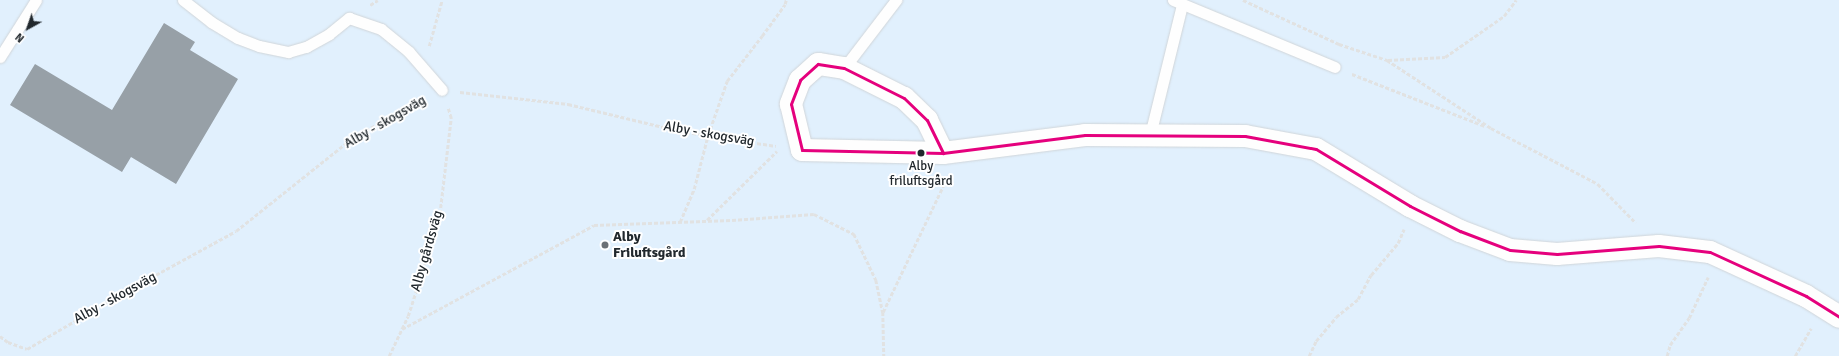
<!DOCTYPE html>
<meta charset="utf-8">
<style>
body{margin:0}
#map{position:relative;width:1839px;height:356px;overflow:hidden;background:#f6f9fb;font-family:Signika,sans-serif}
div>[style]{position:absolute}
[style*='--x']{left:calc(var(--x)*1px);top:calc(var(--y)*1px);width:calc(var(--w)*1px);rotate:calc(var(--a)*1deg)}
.green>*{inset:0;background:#e1f0fd;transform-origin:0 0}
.building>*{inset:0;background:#97a0a7}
.path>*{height:2.5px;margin-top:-1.25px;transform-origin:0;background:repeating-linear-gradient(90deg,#e1e2e2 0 4px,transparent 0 6px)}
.roads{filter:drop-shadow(0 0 1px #d0d5d9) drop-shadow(0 0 1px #d0d5d9)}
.lane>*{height:11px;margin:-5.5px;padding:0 5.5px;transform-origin:5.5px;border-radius:5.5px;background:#fefefe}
.street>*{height:22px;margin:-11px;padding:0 11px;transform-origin:11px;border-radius:11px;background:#fefefe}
.bus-1>*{height:3px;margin:-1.5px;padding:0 1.5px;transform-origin:1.5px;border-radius:1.5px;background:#e5007d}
.dots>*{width:11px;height:11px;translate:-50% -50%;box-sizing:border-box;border:2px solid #fff;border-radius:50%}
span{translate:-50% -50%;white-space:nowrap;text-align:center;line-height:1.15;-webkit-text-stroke:4px #fff;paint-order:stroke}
.bus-label{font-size:13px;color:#21282d}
.street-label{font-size:14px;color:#21282d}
.poi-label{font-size:14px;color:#21282d;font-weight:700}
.left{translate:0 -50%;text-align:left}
.north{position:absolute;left:8px;top:8px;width:40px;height:40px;-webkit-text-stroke:3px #fff;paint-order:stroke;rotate:220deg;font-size:11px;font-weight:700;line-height:16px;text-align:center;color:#21282d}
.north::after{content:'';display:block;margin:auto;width:14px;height:18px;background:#21282d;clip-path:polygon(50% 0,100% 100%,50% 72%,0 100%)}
</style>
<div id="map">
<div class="green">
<div style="left:0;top:0;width:1839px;height:356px"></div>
</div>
<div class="building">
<div style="clip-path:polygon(164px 23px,195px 42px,190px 50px,238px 79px,176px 184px,131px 157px,122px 172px,10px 105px,35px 64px,112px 110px)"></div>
</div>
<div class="path">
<div style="--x:1243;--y:0;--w:106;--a:24.6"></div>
<div style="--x:1339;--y:44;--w:51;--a:18.4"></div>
<div style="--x:1387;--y:60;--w:124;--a:33.2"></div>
<div style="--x:1491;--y:128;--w:121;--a:27.6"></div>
<div style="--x:1598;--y:184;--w:54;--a:45.7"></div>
<div style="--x:370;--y:5;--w:9;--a:-32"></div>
<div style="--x:429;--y:46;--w:48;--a:-74.2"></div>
<div style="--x:1388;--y:60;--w:57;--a:-3"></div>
<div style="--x:1445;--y:57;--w:72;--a:-34.8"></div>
<div style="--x:1504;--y:16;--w:20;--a:-53"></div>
<div style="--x:1352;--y:74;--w:143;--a:21.4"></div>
<div style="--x:460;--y:92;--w:109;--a:6.3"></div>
<div style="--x:568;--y:104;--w:115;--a:13.6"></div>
<div style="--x:680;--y:131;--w:97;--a:8.9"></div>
<div style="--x:707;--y:220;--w:98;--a:-44.6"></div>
<div style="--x:680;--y:222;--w:36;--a:-67"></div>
<div style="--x:694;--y:189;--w:56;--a:-75.5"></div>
<div style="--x:708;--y:135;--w:57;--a:-70.6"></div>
<div style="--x:727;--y:81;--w:57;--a:-52.1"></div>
<div style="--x:762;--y:36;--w:39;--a:-54"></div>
<div style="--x:785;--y:4;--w:4;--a:-76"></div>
<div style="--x:883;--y:312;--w:151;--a:-64.5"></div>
<div style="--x:402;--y:329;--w:218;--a:-28.4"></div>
<div style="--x:594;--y:225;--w:138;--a:-2.1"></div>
<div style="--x:732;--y:220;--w:82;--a:-4.2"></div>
<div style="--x:814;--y:214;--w:45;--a:26.6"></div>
<div style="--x:854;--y:234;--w:51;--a:64.4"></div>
<div style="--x:876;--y:280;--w:33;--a:78"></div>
<div style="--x:883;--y:312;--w:44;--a:88.7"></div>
<div style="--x:0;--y:336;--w:10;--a:37"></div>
<div style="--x:8;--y:342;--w:20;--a:20"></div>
<div style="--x:27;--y:349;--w:107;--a:-30.4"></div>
<div style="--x:119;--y:295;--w:133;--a:-28.7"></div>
<div style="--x:236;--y:231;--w:152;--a:-38.6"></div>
<div style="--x:355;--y:136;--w:79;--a:-27.9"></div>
<div style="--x:389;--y:356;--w:44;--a:-64.6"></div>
<div style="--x:408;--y:316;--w:101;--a:-72.1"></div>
<div style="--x:439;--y:220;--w:103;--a:-83.3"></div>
<div style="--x:451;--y:118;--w:10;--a:-107"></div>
<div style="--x:1309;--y:356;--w:17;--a:-65"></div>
<div style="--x:1316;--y:341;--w:31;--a:-50"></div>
<div style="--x:1336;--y:317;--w:28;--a:-39"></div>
<div style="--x:1358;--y:299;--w:27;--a:-62"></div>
<div style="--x:1371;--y:275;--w:42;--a:-49.8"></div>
<div style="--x:1398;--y:243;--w:15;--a:-67"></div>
<div style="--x:1667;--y:356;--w:11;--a:-75"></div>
<div style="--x:1670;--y:345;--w:33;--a:-55"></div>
<div style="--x:1689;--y:318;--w:45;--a:-65.1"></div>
<div style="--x:1795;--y:356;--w:32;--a:-60"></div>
</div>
<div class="roads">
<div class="lane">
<div style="--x:183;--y:0;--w:36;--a:38"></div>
<div style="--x:211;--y:22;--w:31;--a:31"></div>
<div style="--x:238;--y:38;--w:22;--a:21"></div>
<div style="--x:259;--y:46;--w:30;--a:12"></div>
<div style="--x:288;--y:52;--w:19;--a:-16"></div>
<div style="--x:306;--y:47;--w:26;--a:-29"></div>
<div style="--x:329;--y:34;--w:26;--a:-39"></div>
<div style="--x:349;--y:18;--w:34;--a:19"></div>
<div style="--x:381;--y:29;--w:36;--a:39"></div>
<div style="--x:409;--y:52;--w:50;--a:49"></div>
<div style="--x:1173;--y:0;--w:175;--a:22.5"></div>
<div style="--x:0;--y:57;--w:67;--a:-57.7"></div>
<div style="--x:844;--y:68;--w:86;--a:-52.6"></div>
<div style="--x:1150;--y:135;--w:134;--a:-76.2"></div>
</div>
<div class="street">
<div style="--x:943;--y:153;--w:37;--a:-116"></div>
<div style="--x:927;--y:120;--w:32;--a:-136"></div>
<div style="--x:904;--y:98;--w:67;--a:-153.4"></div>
<div style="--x:844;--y:68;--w:26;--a:-171"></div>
<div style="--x:818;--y:64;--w:24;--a:138"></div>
<div style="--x:800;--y:80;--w:26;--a:111"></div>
<div style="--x:791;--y:104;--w:47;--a:76.6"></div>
<div style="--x:802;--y:150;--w:141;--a:1.2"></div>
<div style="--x:943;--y:153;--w:143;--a:-7.2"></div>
<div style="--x:1085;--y:135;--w:160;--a:0.4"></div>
<div style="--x:1245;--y:136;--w:72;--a:10.4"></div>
<div style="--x:1316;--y:149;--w:110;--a:31.2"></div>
<div style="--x:1410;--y:206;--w:56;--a:26.6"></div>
<div style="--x:1460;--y:231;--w:53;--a:20.8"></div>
<div style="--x:1510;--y:250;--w:47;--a:4.9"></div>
<div style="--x:1557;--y:254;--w:102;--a:-4.5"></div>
<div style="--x:1659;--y:246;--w:51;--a:6.7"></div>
<div style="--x:1710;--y:252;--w:106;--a:24.6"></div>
<div style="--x:1806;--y:296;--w:39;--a:32"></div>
</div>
</div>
<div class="bus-1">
<div style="--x:802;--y:150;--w:141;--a:1.2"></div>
<div style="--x:943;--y:153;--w:143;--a:-7.2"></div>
<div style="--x:1085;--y:135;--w:160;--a:0.4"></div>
<div style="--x:1245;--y:136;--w:72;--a:10.4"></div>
<div style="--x:1316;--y:149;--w:110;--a:31.2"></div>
<div style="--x:1410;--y:206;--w:56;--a:26.6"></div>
<div style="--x:1460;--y:231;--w:53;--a:20.8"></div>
<div style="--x:1510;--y:250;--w:47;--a:4.9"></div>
<div style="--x:1557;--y:254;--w:102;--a:-4.5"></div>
<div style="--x:1659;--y:246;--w:51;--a:6.7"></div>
<div style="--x:1710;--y:252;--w:106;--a:24.6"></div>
<div style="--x:1806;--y:296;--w:39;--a:32"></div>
<div style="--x:802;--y:150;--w:47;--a:-103.4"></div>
<div style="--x:791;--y:104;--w:26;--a:-69"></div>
<div style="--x:800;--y:80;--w:24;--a:-42"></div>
<div style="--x:818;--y:64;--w:26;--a:9"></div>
<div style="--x:844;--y:68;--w:67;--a:26.6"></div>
<div style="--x:904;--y:98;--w:32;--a:44"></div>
<div style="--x:927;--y:120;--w:37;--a:64"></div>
</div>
<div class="dots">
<div style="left:921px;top:153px;background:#21282d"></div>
<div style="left:605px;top:245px;background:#6c7175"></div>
</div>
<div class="bus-label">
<span style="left:921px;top:174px">Alby<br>friluftsgård</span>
</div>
<div class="street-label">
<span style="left:385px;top:122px;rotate:-30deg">Alby - skogsväg</span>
<span style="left:709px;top:134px;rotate:10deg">Alby - skogsväg</span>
<span style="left:427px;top:251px;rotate:-74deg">Alby gårdsväg</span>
<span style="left:115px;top:298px;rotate:-29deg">Alby - skogsväg</span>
</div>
<div class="poi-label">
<span class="left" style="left:613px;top:245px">Alby<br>Friluftsgård</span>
</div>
<div class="north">N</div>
</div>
